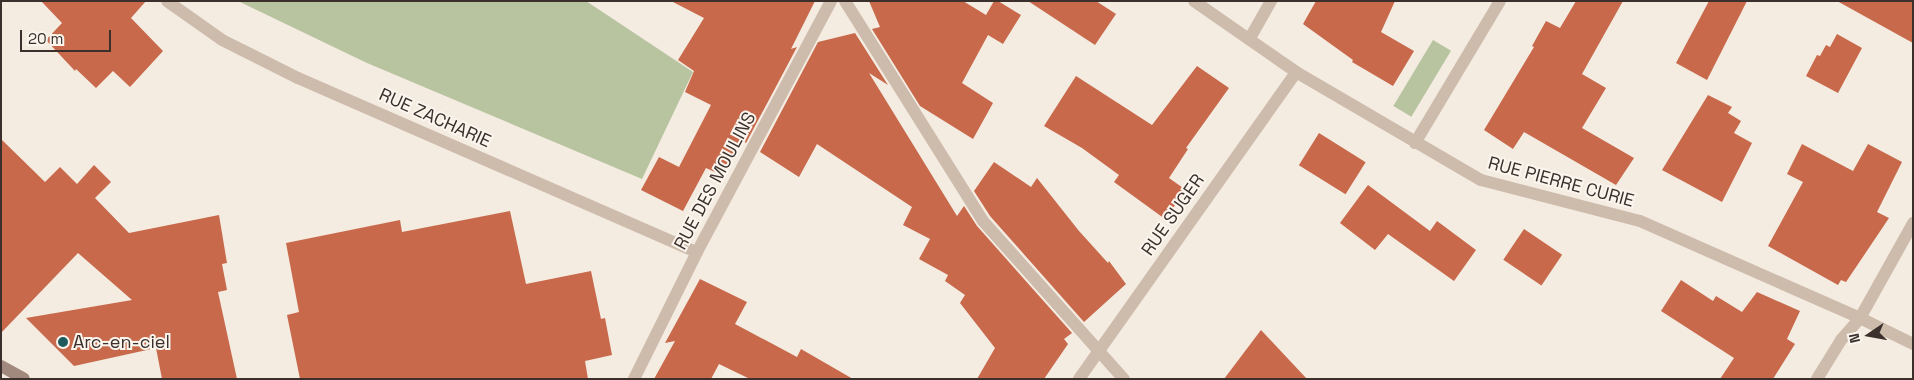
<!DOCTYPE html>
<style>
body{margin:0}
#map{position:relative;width:1914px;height:380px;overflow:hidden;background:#f4ebe1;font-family:"Space Grotesk",sans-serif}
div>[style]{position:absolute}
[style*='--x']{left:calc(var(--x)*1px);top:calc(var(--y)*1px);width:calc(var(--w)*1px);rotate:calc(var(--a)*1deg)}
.green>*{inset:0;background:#b8c4a0;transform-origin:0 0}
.building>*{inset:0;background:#c8694b;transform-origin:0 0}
.minor>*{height:12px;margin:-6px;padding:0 6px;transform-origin:6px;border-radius:6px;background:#cdbbac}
.secondary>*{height:12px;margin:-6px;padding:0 6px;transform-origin:6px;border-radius:6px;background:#a18a7d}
.dots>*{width:14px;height:14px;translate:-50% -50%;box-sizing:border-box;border:2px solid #fbf5ee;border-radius:50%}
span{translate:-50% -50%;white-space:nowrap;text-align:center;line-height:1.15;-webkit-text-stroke:4px #fbf5ee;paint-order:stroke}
.street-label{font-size:18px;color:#3b302b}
.poi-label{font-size:18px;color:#3b302b}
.left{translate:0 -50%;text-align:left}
.frame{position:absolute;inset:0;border:2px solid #3b302b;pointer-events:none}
.north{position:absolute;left:1844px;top:310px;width:50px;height:50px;-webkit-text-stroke:4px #fbf5ee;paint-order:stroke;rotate:258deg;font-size:14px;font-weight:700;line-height:20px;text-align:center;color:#3b302b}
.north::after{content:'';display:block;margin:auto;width:18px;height:22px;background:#3b302b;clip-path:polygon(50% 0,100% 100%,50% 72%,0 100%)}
.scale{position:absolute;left:20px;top:30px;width:91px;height:22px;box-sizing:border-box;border:2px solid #3b302b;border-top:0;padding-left:6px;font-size:15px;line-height:18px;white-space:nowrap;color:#3b302b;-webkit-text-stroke:4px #fbf5ee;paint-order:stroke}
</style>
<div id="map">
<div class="green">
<div style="clip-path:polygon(238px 1px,586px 1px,693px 72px,642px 179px,367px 63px)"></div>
<div style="left:1433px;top:40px;width:21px;height:77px;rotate:31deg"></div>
</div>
<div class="building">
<div style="clip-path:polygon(41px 1px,146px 1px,131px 18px,163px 51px,130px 87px,113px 71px,96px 88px,76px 69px,75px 71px,46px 40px,62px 23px)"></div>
<div style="clip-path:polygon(671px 1px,815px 1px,791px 49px,797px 47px,746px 143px,742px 140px,727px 167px,720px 164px,715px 172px,706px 168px,683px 211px,641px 190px,659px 157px,679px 167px,711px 105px,685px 92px,694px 71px,678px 60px,704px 18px)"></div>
<div style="clip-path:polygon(869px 1px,963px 1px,986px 15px,994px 1px,998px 1px,1021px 15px,1003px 44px,988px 35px,962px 83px,993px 103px,973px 139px,920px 106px,872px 29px,880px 27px)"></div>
<div style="clip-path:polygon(1028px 1px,1096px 1px,1116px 14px,1095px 45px)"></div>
<div style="clip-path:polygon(1316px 1px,1395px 1px,1381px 32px,1414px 51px,1393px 86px,1352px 62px,1353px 60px,1303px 24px)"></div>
<div style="clip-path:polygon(1576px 1px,1623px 1px,1582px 74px,1606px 88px,1582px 128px,1634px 158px,1616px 185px,1524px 132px,1513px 149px,1484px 130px,1534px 47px,1532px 46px,1546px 21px,1560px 28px)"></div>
<div style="clip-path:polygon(1709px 1px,1747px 1px,1707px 80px,1676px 63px)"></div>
<div style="clip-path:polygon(1837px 1px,1913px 1px,1913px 43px)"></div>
<div style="clip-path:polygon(855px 33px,888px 85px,869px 73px,957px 216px,964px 206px,977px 226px,1072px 333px,1064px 339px,1068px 344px,1044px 379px,977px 379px,995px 348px,960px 303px,965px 295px,945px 281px,948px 275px,919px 259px,930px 239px,903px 225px,912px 207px,817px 144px,799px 177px,760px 152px,818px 42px)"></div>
<div style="clip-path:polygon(1837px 34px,1862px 48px,1838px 93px,1806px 76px,1817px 55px,1820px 56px,1826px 45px,1830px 47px)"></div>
<div style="clip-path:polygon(1197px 66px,1229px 88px,1186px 148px,1188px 149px,1169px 178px,1186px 190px,1165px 219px,1114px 182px,1119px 175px,1082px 148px,1044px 126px,1076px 76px,1152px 125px)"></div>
<div style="clip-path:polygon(1708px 95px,1732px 107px,1728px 113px,1741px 121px,1734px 133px,1752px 143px,1722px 202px,1662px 170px)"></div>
<div style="left:1319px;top:133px;width:55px;height:38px;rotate:32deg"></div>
<div style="clip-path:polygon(1px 139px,45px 182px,60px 167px,77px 184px,94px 165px,111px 182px,95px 198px,129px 233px,219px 215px,227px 263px,222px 264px,227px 290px,218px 292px,237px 379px,162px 379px,156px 348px,74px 366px,26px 318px,132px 300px,78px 253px,1px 333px)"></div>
<div style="clip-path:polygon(1802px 144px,1853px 171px,1868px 144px,1902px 162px,1877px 212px,1889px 218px,1846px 282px,1841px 280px,1838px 285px,1768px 246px,1803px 182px,1787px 174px)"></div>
<div style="clip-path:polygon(994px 162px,1031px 187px,1037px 178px,1079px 231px,1108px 263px,1109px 261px,1126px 284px,1084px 322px,990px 216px,974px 191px)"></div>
<div style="clip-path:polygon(1368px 185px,1430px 231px,1437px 221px,1476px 250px,1454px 281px,1388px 234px,1375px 250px,1340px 223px)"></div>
<div style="clip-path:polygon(510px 211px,526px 284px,591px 271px,601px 319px,605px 318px,612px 355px,585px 361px,588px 379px,300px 379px,287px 315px,299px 312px,286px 243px,400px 220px,402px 232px)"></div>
<div style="left:1524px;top:229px;width:46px;height:37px;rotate:34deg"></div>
<div style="clip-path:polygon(700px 279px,747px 302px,735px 324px,797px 357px,801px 349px,853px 379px,750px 379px,719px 364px,711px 379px,654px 379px,675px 341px,665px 343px)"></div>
<div style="clip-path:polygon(1681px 280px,1713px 301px,1716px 296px,1742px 312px,1757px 292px,1800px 311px,1787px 339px,1795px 344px,1773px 379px,1720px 379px,1734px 358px,1661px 311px)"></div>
<div style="clip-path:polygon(1261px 330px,1307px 379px,1224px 379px)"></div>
</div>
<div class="minor">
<div style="--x:167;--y:1;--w:67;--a:35.3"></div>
<div style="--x:222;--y:40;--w:85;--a:26.6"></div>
<div style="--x:298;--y:78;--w:435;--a:23.6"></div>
<div style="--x:845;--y:1;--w:260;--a:57.9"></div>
<div style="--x:983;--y:221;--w:212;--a:48.3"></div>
<div style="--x:1194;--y:1;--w:124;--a:34.8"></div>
<div style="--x:1296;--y:72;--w:214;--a:30.3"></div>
<div style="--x:1481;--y:180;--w:164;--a:14.5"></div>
<div style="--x:1640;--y:221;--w:240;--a:23.8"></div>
<div style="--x:1860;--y:318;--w:59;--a:26.1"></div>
<div style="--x:1250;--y:38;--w:43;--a:-60.4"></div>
<div style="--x:1415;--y:143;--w:165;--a:-59.1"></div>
<div style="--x:634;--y:379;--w:142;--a:-63.6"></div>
<div style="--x:697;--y:252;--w:285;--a:-61.9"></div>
<div style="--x:1079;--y:379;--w:376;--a:-54.7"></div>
<div style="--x:1817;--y:379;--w:46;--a:-58.4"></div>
<div style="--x:1841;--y:340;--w:29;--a:-49"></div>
<div style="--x:1860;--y:318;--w:109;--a:-60.8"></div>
</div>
<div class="secondary">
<div style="--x:1;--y:366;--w:26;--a:29"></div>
</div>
<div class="dots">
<div style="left:63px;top:342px;background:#1f5a5e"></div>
</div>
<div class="street-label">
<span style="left:435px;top:118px;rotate:24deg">RUE ZACHARIE</span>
<span style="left:715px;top:181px;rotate:-62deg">RUE DES MOULINS</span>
<span style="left:1561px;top:182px;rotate:15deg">RUE PIERRE CURIE</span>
<span style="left:1173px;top:215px;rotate:-55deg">RUE SUGER</span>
</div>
<div class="poi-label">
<span class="left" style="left:73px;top:342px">Arc-en-ciel</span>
</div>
<div class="frame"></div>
<div class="north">N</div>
<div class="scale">20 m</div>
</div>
